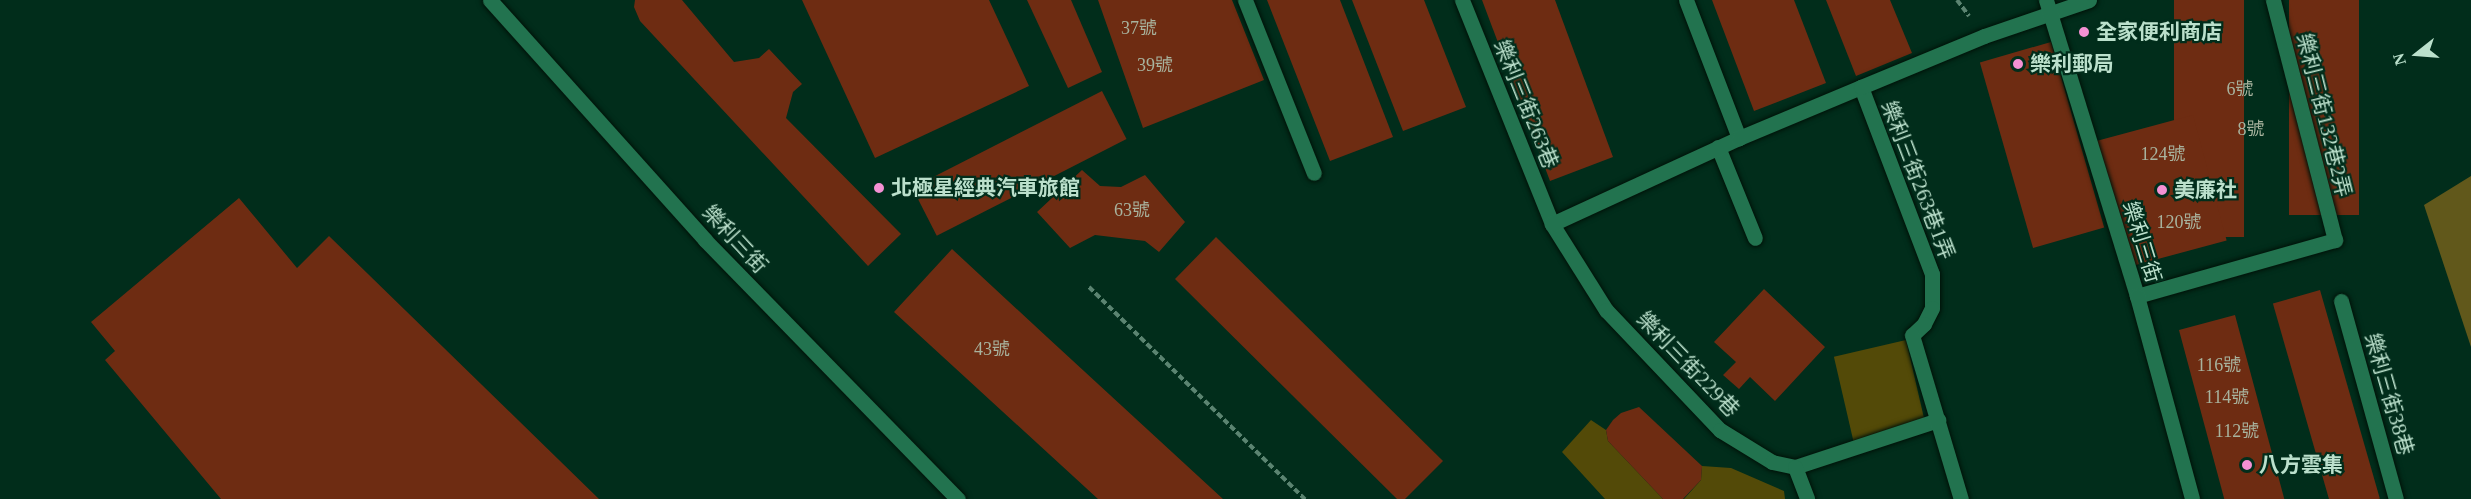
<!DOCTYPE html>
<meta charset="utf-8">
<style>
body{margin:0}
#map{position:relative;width:2471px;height:499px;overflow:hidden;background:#012d1b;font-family:"Times New Roman","Noto Sans TC",serif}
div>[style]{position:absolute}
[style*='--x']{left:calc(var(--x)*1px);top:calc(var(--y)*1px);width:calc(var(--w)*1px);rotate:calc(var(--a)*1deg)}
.green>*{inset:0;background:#534a08;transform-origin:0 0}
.forest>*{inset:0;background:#61581b}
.building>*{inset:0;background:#6e2c12;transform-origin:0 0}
.path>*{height:4px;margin-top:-2px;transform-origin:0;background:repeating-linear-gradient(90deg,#5b8471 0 6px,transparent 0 9px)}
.roads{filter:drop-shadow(0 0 2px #001208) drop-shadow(0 0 2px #001208)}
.service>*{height:15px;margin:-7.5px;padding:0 7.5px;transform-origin:7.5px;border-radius:7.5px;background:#22734f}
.minor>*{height:15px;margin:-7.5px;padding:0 7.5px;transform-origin:7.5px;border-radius:7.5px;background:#22734f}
.dots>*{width:16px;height:16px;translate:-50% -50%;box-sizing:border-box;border:3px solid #012d1b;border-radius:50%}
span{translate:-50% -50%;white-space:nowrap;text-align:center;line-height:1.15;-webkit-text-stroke:4.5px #012d1b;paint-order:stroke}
.number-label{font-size:18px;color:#a8b39e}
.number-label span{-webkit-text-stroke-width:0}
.poi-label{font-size:21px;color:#bbe0cc;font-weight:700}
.left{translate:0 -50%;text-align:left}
.street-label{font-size:21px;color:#bbe0cc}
.north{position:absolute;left:2387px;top:24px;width:60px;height:60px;-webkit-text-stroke:4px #012d1b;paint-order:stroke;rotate:253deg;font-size:16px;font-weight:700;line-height:24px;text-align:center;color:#bbe0cc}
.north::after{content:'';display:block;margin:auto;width:21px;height:27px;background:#bbe0cc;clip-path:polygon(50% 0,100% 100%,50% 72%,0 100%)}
</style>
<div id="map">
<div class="green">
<div style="left:1906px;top:340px;width:90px;height:74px;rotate:77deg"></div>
<div style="clip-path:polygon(1591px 420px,1606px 430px,1608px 441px,1663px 499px,1605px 499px,1562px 452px)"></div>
<div style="clip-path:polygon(1702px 466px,1731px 468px,1784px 491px,1785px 499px,1684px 499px,1701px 480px)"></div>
</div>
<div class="forest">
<div style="clip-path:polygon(2471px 176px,2471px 347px,2424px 205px)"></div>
</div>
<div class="building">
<div style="clip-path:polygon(635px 0,682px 0,734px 62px,759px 58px,769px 49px,802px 84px,793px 92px,786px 118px,901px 234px,868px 266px,640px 21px,634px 7px)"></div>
<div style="clip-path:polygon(802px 0,989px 0,1029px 86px,875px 158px)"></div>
<div style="clip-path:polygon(1027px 0,1071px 0,1102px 72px,1068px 88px)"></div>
<div style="clip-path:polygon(1098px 0,1232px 0,1264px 80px,1143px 128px)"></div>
<div style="clip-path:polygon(1267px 0,1340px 0,1393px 137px,1330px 161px)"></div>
<div style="clip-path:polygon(1352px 0,1424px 0,1466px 107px,1403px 131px)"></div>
<div style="clip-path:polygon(1482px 0,1555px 0,1613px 157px,1550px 181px)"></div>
<div style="clip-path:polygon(1712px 0,1794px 0,1826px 83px,1754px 111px)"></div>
<div style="clip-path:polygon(1826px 0,1890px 0,1912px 53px,1856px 76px)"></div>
<div style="left:2174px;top:0;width:70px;height:237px"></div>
<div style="left:2289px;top:0;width:70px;height:215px"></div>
<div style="left:2051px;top:42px;width:193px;height:74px;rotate:74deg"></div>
<div style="left:1102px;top:91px;width:54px;height:213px;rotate:63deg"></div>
<div style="left:2193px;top:115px;width:130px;height:100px;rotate:75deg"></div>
<div style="clip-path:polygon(1082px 170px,1100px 186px,1121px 187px,1145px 175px,1185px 222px,1159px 252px,1145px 241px,1095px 235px,1070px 248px,1037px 212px)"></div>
<div style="clip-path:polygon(239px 198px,297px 268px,329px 236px,599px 499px,221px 499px,105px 360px,115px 351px,91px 322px)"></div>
<div style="clip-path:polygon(1216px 237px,1443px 461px,1405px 499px,1397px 499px,1175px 279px)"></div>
<div style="clip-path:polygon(952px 249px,1047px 337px,1223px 499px,1098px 499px,894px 312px)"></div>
<div style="clip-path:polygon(1764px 289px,1825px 347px,1775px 401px,1750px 377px,1739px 389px,1723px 375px,1736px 362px,1714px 342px)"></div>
<div style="left:2320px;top:290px;width:217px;height:49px;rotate:74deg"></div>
<div style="left:2235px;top:315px;width:191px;height:58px;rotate:75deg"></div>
<div style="clip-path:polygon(1639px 407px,1702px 466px,1701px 480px,1683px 499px,1663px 499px,1608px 441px,1606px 430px,1613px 420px,1621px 413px)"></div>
</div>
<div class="path">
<div style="--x:1957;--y:0;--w:20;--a:53"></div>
<div style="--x:1089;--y:287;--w:303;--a:44.5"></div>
</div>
<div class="roads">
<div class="service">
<div style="--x:1245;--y:0;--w:186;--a:68.3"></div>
<div style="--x:1462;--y:0;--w:241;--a:68.1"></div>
<div style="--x:1552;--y:224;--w:102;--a:57.9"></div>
<div style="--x:1606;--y:310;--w:166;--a:46.5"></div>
<div style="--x:1720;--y:430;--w:61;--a:31.6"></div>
<div style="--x:1772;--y:462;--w:24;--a:12"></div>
<div style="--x:1795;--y:467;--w:151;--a:-18.2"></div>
<div style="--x:1686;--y:0;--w:148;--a:69"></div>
<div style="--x:1861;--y:87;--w:200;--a:69.2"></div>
<div style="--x:1932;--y:274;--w:34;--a:90"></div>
<div style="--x:1932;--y:308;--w:18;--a:117"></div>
<div style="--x:1924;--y:324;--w:16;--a:137"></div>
<div style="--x:1912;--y:335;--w:171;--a:73.4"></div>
<div style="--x:1718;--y:147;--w:98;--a:67.9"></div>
<div style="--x:1552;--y:224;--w:206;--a:-24.7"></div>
<div style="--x:1739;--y:138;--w:132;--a:-22.7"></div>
<div style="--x:1861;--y:87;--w:133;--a:-22.5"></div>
<div style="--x:1984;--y:36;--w:111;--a:-18.9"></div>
<div style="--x:2137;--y:296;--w:206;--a:-15.8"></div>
<div style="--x:2335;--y:240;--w:248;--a:-104.5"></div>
<div style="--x:2341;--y:301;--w:205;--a:74.5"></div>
<div style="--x:1795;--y:467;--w:34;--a:69"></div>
</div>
<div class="minor">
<div style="--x:490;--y:0;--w:322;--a:48.1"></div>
<div style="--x:705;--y:240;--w:362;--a:45.7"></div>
<div style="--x:2046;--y:0;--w:310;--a:72.9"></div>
<div style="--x:2137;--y:296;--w:210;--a:74.8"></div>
</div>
</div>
<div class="dots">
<div style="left:2084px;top:32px;background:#f491d3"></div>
<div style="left:2018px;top:64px;background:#f491d3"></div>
<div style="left:879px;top:188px;background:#f491d3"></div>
<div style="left:2162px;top:190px;background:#f491d3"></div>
<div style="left:2247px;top:465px;background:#f491d3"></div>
</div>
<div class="number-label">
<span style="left:1139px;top:28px">37號</span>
<span style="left:1155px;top:65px">39號</span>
<span style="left:2240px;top:89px">6號</span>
<span style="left:2251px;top:129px">8號</span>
<span style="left:2163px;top:154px">124號</span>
<span style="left:1132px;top:210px">63號</span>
<span style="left:2179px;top:222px">120號</span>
<span style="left:992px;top:349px">43號</span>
<span style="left:2219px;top:365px">116號</span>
<span style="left:2227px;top:397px">114號</span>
<span style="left:2237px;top:431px">112號</span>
</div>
<div class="poi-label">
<span class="left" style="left:2096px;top:32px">全家便利商店</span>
<span class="left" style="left:2030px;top:64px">樂利郵局</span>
<span class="left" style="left:891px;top:188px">北極星經典汽車旅館</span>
<span class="left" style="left:2174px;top:190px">美廉社</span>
<span class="left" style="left:2259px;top:465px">八方雲集</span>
</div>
<div class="street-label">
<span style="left:1526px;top:104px;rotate:68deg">樂利三街263巷</span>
<span style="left:2324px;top:115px;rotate:76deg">樂利三街132巷2弄</span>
<span style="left:1918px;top:180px;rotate:69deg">樂利三街263巷1弄</span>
<span style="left:735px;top:239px;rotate:47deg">樂利三街</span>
<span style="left:2142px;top:242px;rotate:73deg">樂利三街</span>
<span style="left:1688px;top:364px;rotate:46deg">樂利三街229巷</span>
<span style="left:2389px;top:394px;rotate:74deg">樂利三街38巷</span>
</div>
<div class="north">N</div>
</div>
